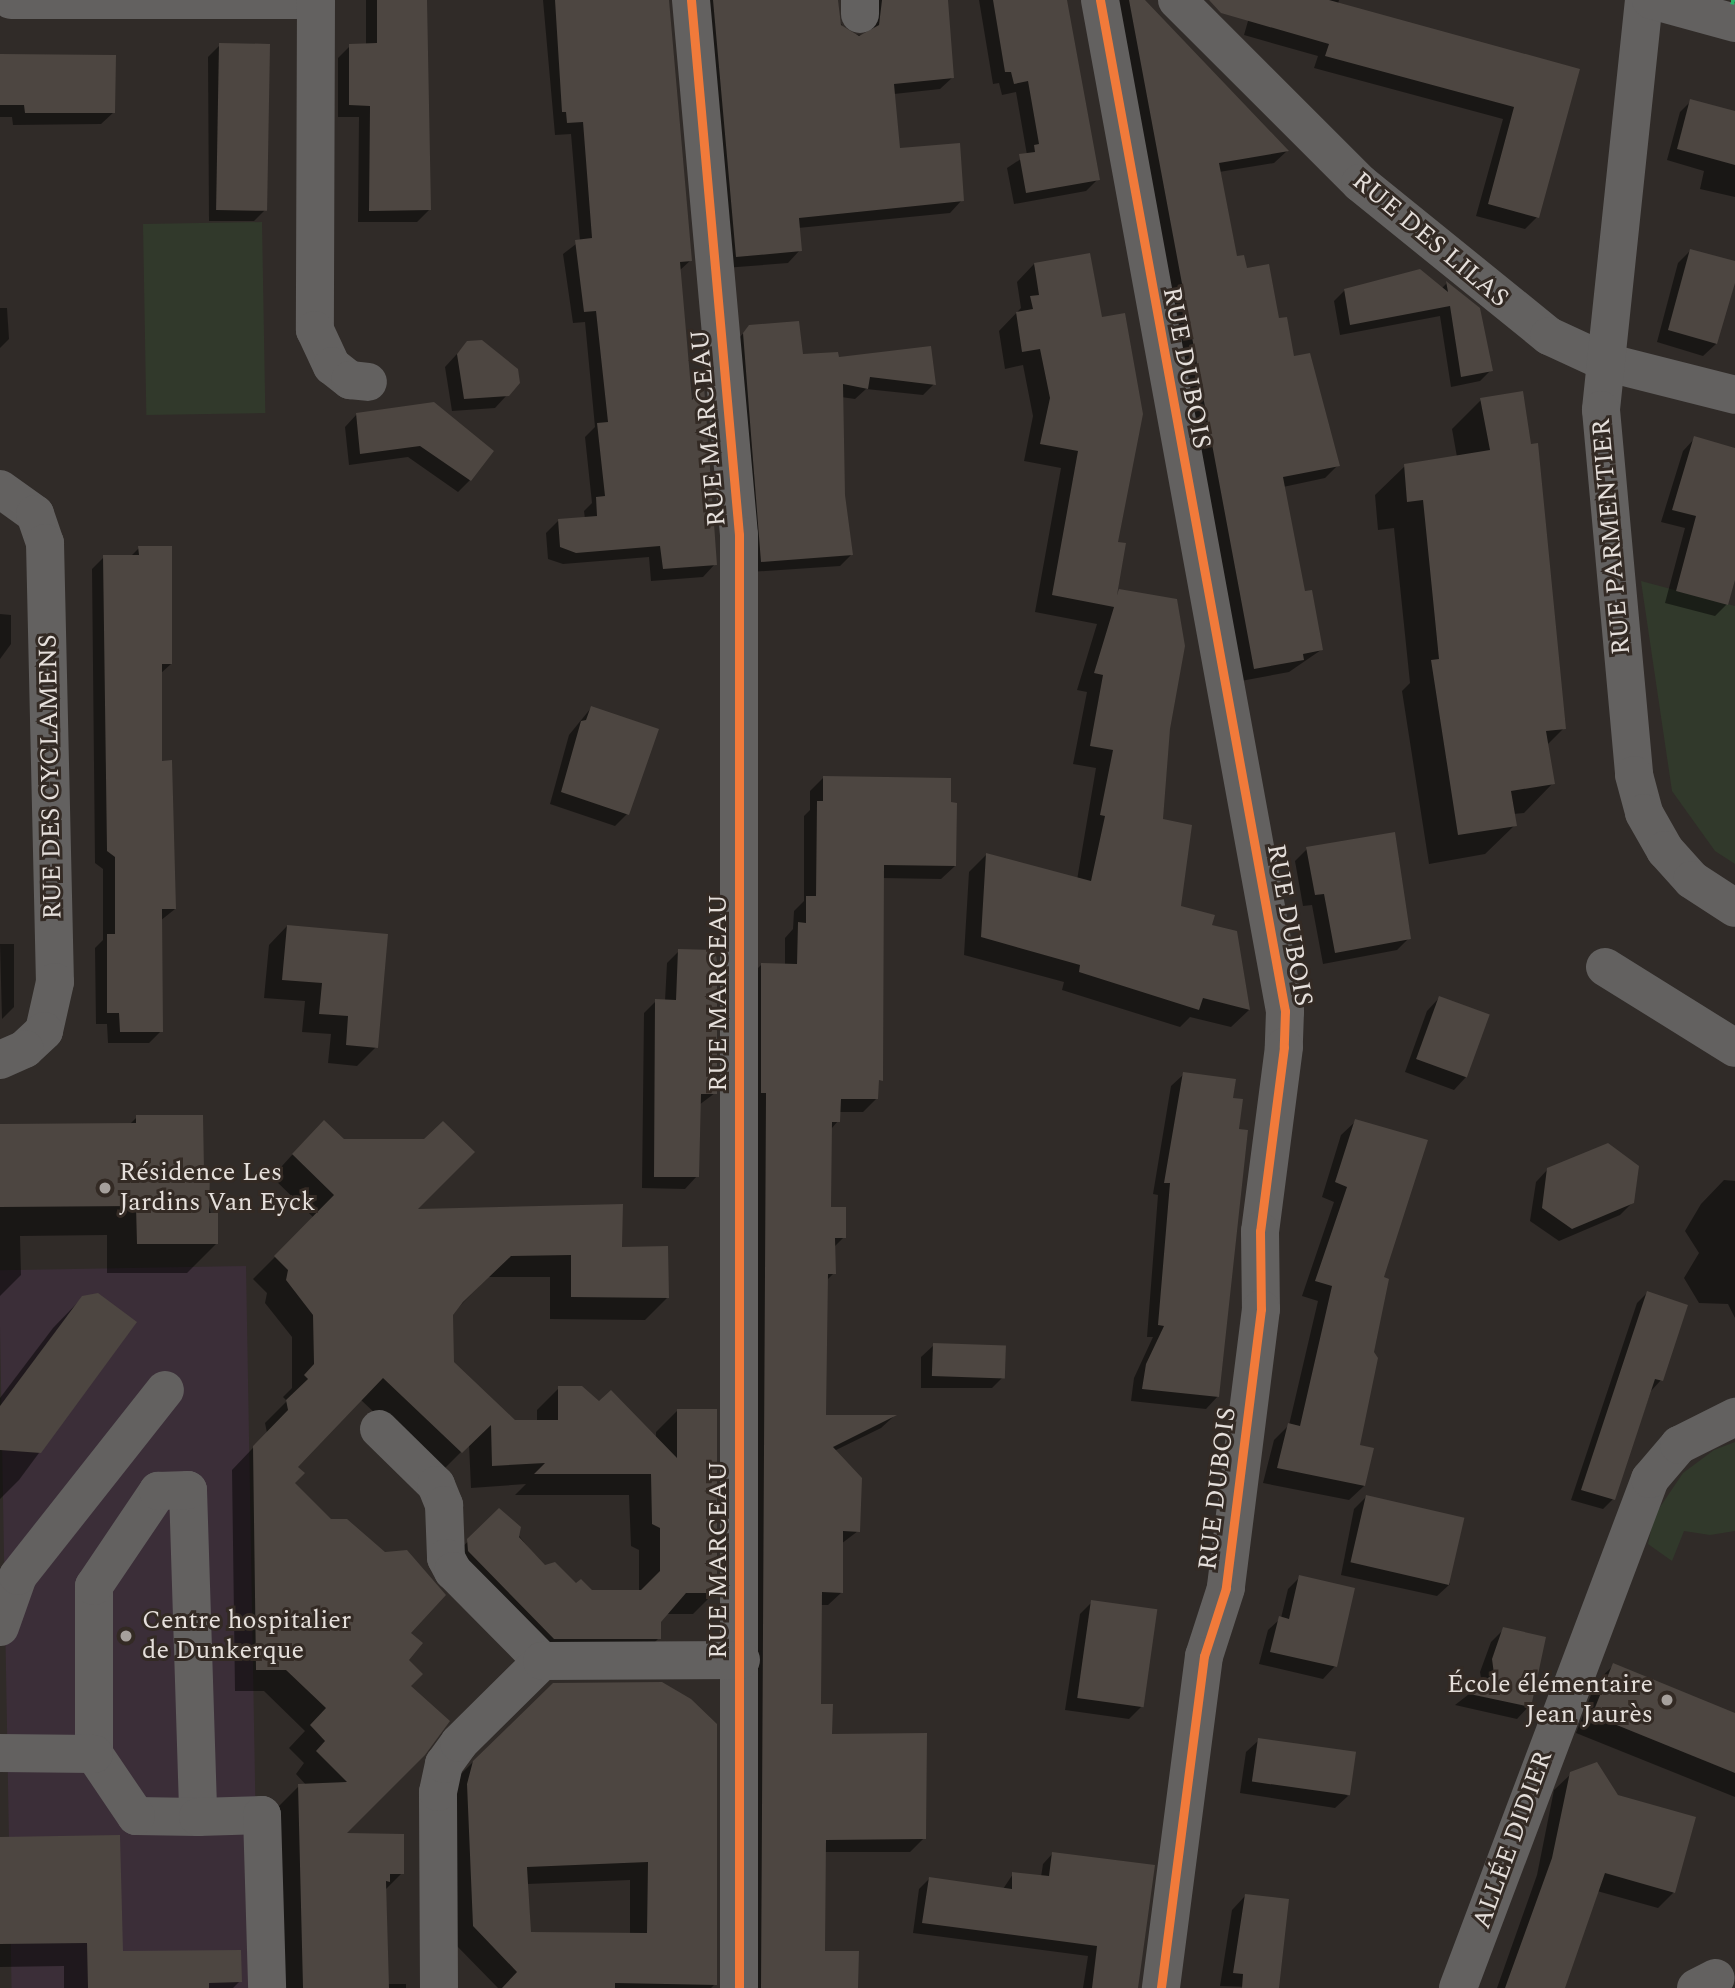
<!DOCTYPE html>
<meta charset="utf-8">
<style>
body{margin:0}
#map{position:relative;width:1735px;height:1988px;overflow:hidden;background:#302b28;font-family:Spectral,serif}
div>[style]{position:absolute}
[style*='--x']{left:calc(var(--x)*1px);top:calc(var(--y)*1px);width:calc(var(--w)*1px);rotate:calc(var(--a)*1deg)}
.medical>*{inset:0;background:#3b2e38;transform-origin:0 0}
.green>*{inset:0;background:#31392b;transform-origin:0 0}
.shadow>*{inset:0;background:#0007}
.building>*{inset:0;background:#4d4641;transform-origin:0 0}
.minor>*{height:38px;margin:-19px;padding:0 19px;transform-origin:19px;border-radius:19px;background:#636160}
.quiet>*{height:7px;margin-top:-3.5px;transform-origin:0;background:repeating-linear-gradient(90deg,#2db169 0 14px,transparent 0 21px)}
.cycleway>*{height:9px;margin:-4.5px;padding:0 4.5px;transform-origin:4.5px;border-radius:4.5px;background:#f17a3a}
.dots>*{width:19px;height:19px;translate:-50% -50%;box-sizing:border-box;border:4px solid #332a24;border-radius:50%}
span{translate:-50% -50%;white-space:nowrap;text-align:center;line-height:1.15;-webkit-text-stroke:6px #332a24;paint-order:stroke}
.street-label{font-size:26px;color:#e5dfdb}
.poi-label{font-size:26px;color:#e5dfdb}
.left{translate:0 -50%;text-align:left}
.right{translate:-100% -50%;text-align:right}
</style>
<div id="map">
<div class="medical">
<div style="left:246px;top:1266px;width:722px;height:247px;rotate:89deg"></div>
</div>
<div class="green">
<div style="left:262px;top:222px;width:191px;height:119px;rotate:89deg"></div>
<div style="clip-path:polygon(1641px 581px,1735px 606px,1735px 864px,1715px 851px,1672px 791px)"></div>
<div style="clip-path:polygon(1735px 1442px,1735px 1531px,1710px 1535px,1684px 1531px,1672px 1561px,1648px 1544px,1654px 1516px,1683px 1473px,1714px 1450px)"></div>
</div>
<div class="shadow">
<div style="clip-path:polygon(366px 0,426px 0,429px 210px,417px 222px,358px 222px,359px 117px,338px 117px,338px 58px,350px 46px,366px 45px)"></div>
<div style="clip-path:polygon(543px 0,668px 0,691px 260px,679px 271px,691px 400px,702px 389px,715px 564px,703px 577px,651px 581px,649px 557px,563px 564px,548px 559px,546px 533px,558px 521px,585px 519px,584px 511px,592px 503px,585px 437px,595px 427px,585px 322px,573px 323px,563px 254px,580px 241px,571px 134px,555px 135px)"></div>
<div style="clip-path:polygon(694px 0,838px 0,836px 15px,847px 34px,866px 35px,870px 28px,865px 0,947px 0,953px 77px,940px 89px,894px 94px,899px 150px,962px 200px,950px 213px,798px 228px,800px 250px,788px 263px,724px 268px)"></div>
<div style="clip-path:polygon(979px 0,1065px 0,1098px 179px,1086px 191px,1014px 204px,1007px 168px,1027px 155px,1016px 92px,1002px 95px,999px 83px,993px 84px)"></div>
<div style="clip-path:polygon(1114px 0,1142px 0,1287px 151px,1274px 163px,1219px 172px,1235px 258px,1278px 320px,1338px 465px,1325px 478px,1283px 487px,1304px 593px,1321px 650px,1289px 672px,1241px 681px)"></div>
<div style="clip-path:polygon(1254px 0,1339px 0,1338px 4px,1578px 71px,1537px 217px,1525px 229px,1476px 216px,1503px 119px,1314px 68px,1318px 56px,1244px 35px)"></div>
<div style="clip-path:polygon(220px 45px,266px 209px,254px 221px,209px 221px,208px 57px)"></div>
<div style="clip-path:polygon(0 56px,114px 112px,101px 124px,13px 125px,12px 117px,0 117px)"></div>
<div style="clip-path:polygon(1691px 101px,1735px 113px,1735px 197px,1700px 189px,1704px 171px,1667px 160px,1680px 112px)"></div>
<div style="clip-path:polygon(1690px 251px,1735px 263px,1716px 344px,1703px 356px,1657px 342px,1678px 263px)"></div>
<div style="clip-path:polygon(1034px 264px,1116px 544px,1116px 595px,1120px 591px,1168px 729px,1161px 821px,1179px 907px,1210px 926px,1249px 1010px,1231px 1027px,1190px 1017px,1180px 1027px,1062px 990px,1064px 982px,964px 955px,969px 872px,986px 855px,1077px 880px,1096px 768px,1073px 764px,1087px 692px,1077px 690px,1097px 624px,1035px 612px,1061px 468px,1024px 461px,1033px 416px,1023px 365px,1005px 369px,999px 331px,1021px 308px,1017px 282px)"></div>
<div style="clip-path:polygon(1447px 283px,1491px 370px,1480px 381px,1451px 387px,1440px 316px,1340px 335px,1334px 301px,1345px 290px,1441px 289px)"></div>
<div style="clip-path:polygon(0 308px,7px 308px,9px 339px,0 348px)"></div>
<div style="clip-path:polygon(749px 327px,801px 356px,837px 359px,934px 384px,923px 395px,866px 389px,855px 399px,841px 397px,844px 496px,851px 555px,840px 566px,750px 572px,738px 339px)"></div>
<div style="clip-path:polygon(467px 343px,507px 395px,495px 408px,452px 411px,445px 367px)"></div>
<div style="clip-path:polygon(1481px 400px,1529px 446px,1564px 728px,1547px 745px,1553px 783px,1524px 813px,1513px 814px,1515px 825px,1485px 854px,1429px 864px,1402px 691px,1410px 683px,1394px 528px,1378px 530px,1375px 495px,1405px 466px,1457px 457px,1452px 429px)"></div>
<div style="clip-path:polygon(433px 404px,470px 480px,458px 492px,408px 457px,349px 465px,345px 427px,357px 414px)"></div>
<div style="clip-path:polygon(1695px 438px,1735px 449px,1735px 573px,1727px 604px,1715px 616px,1665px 603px,1685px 528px,1661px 522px,1683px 451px)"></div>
<div style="clip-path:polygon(139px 548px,171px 664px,160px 674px,160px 762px,175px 909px,160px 921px,161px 1031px,149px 1043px,108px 1043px,107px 1024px,96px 1024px,95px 948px,103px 940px,103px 869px,95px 863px,92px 569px,104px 557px,130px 557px)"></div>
<div style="clip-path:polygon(0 614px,11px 615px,11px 644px,0 659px)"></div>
<div style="clip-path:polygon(591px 708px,627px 814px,615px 826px,550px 804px,569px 735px)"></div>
<div style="clip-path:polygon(824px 777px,955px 866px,941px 879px,882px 878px,877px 1098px,863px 1112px,838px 1112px,838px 1121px,831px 1129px,830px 1209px,844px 1237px,834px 1247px,834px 1273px,826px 1281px,824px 1417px,893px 1417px,881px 1428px,834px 1451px,858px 1531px,841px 1544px,842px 1592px,828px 1605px,820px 1605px,819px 1705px,830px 1736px,924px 1838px,910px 1852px,824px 1852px,823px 1953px,856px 1988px,746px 1988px,748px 978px,762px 964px,785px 965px,785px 938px,793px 929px,794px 911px,804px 901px,804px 816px,810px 810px,810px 791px)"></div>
<div style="clip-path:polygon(1307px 849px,1409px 938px,1397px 950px,1323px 964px,1312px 905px,1303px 906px,1295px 861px)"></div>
<div style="clip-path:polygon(287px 926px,376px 1047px,357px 1066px,328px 1063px,331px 1034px,302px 1032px,305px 1001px,264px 998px,269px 945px)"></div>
<div style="clip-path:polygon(0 944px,14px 944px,14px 1007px,2px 1019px)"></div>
<div style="clip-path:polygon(679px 951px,715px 1093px,699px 1105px,697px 1176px,685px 1189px,642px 1188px,644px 1013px,656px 1001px,665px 1001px,667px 963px)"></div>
<div style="clip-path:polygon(1439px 998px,1466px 1077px,1454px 1090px,1405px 1072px,1427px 1011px)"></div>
<div style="clip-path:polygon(1184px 1074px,1218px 1396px,1206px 1409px,1131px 1401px,1134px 1378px,1153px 1337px,1147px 1337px,1158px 1195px,1153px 1194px,1171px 1086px)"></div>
<div style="clip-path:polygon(137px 1117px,202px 1173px,217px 1243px,187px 1273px,107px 1273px,107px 1235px,20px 1236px,21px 1275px,0 1296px,0 1125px,129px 1125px)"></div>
<div style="clip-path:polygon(1356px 1121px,1382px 1278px,1358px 1447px,1364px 1486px,1349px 1500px,1263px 1483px,1274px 1440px,1289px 1425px,1318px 1301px,1302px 1296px,1334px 1202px,1322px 1197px,1341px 1135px)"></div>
<div style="clip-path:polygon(302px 1144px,414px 1211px,620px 1248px,667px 1298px,645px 1320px,550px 1319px,550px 1277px,488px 1277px,452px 1314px,452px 1362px,514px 1422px,537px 1422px,537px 1410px,559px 1388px,599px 1404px,656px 1439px,656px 1432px,678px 1410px,715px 1592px,693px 1614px,665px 1614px,659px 1621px,659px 1638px,637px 1660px,532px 1660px,446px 1563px,499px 1511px,544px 1567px,576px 1586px,591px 1592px,639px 1592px,639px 1550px,631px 1546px,629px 1495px,515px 1495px,526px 1484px,471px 1488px,469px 1444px,439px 1474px,360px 1399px,295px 1467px,293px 1483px,409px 1633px,409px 1686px,342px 1834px,402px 1873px,384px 1891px,387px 1984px,406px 1984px,406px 1988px,282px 1988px,277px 1808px,299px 1786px,307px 1786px,296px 1774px,304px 1763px,289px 1748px,305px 1731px,264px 1691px,235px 1691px,232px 1470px,267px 1433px,265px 1423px,287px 1401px,283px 1397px,292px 1388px,292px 1337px,265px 1303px,267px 1293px,253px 1279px,314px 1218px,272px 1177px)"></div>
<div style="clip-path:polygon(1548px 1169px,1632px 1203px,1620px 1215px,1559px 1241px,1530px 1221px,1536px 1182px)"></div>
<div style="clip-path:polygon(1724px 1180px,1735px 1181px,1735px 1318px,1728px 1304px,1699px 1303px,1684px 1278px,1699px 1253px,1685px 1231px,1701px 1204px)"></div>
<div style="clip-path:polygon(1647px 1293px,1661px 1380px,1651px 1391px,1613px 1499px,1603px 1509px,1571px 1500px,1637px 1303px)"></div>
<div style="clip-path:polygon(83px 1297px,135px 1323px,19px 1480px,0 1499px,0 1398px,53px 1328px)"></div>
<div style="clip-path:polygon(934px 1345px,1004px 1376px,992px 1388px,921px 1388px,921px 1357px)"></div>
<div style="clip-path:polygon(1366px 1497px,1450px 1584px,1437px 1596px,1341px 1575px,1354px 1509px)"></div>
<div style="clip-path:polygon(1300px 1577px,1335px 1666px,1323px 1679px,1259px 1664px,1268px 1630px,1281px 1618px,1288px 1589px)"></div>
<div style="clip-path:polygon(1092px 1602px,1141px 1707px,1129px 1719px,1065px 1710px,1080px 1614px)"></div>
<div style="clip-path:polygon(1504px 1629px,1529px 1706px,1517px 1719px,1455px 1705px,1482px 1684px,1480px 1672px,1491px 1642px)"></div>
<div style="clip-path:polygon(1614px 1665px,1735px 1714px,1735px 1797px,1576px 1733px,1596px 1682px)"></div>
<div style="clip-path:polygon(evenodd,661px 1684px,715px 1984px,711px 1988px,498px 1988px,455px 1944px,450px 1803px,458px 1777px,477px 1758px,661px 1684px,630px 1880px,630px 1935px,530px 1933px,527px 1884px,630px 1880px)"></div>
<div style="clip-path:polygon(1259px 1740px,1348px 1796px,1335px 1808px,1240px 1793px,1246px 1752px)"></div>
<div style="clip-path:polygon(1571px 1774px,1674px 1892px,1658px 1908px,1597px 1891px,1563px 1988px,1497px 1988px,1537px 1875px,1554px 1790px)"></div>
<div style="clip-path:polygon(0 1839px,121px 1953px,240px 1981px,233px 1988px,64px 1988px,64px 1966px,0 1967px)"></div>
<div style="clip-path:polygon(1053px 1853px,1137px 1988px,1083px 1988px,1088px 1956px,913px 1933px,919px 1889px,929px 1879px,1003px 1889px,1013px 1874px,1041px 1877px,1043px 1864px)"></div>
<div style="clip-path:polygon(1245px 1896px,1277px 1988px,1220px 1986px,1232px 1910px)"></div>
</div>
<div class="building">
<div style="clip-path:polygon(377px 0,427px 0,431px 210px,369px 211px,370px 106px,349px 105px,349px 44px,377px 43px)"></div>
<div style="clip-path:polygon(555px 0,669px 0,692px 261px,680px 262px,692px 400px,704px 385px,717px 565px,663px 569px,660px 546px,576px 553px,560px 547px,558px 519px,597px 516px,596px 497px,605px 496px,597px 423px,608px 422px,596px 311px,584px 312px,575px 240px,592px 238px,583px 122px,567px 123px,566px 112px,562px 112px)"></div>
<div style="clip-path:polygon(713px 0,838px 0,841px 25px,859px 36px,879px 25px,882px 0,948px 0,954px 78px,894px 84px,900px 148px,960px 143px,964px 201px,799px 218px,802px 251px,736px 257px)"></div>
<div style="clip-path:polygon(993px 0,1067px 0,1100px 180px,1026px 193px,1019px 154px,1035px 152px,1034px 145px,1039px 144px,1028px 81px,1014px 84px,1011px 72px,1005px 72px)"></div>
<div style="clip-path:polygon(1129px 0,1145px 0,1289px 151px,1219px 163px,1237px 256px,1244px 255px,1247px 268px,1269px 264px,1279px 318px,1287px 317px,1294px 356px,1310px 353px,1340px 466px,1283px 477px,1305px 591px,1312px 590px,1323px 650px,1303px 654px,1304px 660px,1254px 669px)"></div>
<div style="clip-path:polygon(1209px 0,1329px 0,1580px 69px,1539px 218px,1488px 204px,1514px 107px,1325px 56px,1329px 44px,1221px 13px)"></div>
<div style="left:219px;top:43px;width:51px;height:167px;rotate:1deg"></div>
<div style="clip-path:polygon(0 54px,116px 55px,115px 113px,25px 113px,24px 105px,0 105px)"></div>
<div style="clip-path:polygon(1690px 99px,1735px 111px,1735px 165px,1677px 149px)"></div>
<div style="clip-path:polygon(1690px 249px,1735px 261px,1735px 283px,1717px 344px,1668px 330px)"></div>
<div style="clip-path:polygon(1090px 253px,1102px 317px,1125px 313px,1143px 414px,1118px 542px,1126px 543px,1117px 595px,1119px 589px,1177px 599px,1185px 646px,1170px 729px,1163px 819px,1192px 825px,1181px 906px,1215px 915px,1212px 925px,1237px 931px,1250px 1010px,1203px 998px,1199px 1010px,1079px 972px,1080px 965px,981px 937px,986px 853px,1091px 881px,1105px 816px,1100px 815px,1113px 750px,1090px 746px,1103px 675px,1094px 673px,1114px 607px,1052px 595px,1078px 451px,1040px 444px,1050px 398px,1040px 349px,1022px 352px,1016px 312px,1033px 309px,1030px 296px,1039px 295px,1034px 263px)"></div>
<div style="clip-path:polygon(1420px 269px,1448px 292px,1446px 281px,1480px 308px,1493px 371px,1461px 377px,1450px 306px,1350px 325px,1344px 289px)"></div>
<div style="clip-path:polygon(799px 321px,803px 354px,838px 352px,839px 357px,931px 346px,936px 385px,870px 377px,868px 389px,843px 384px,845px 495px,853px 555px,761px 562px,743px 333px,749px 325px)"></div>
<div style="clip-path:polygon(482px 340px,518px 369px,520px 383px,509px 396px,464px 399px,457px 354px,467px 341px)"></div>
<div style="clip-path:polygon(1523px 391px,1531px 444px,1538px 443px,1566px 729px,1546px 731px,1555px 784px,1511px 791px,1517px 826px,1458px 835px,1431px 660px,1439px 659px,1423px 500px,1407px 502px,1404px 464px,1490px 450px,1480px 398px)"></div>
<div style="clip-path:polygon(434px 402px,494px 451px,471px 481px,420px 446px,360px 454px,356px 413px)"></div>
<div style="clip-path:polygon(1694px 436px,1735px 448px,1735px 580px,1728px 605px,1676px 591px,1696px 516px,1672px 510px)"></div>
<div style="clip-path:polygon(138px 546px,172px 546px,172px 664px,162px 664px,162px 761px,172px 760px,176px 909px,162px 909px,163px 1032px,120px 1032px,119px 1013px,107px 1013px,107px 934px,115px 934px,115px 857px,107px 851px,103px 555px,139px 555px)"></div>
<div style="clip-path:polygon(591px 706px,659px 729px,629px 815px,561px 792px,581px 721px,586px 720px)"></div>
<div style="clip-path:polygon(823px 776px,951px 778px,951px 802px,957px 803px,956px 866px,884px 865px,883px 1081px,879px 1080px,878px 1099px,841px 1099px,840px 1122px,832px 1122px,831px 1207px,846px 1207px,846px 1238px,835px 1238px,836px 1274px,828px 1274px,826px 1415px,897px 1415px,833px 1447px,862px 1478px,860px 1532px,843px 1531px,843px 1593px,822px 1592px,821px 1704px,833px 1704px,832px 1734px,927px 1733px,926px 1839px,826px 1840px,825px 1951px,859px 1951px,858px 1988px,761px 1988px,766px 1093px,761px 1093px,761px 963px,797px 964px,798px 922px,806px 923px,806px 896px,816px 896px,817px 801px,823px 801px)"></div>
<div style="clip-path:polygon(1395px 832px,1411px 939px,1335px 953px,1324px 894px,1315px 895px,1306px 847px)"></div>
<div style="clip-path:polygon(287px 925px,388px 934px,378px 1048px,346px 1045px,348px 1016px,319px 1014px,322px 983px,282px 980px)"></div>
<div style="clip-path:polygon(678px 949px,715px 950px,717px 961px,717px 1094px,701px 1094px,699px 1177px,654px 1177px,655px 999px,676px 1000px)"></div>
<div style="left:1439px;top:996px;width:54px;height:67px;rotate:20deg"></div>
<div style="clip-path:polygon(1183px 1072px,1236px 1079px,1233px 1098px,1243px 1099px,1239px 1129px,1248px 1130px,1219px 1397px,1142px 1389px,1146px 1364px,1164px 1326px,1158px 1325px,1170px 1183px,1164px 1183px)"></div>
<div style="clip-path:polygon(136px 1115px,203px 1115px,204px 1171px,210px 1171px,209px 1213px,218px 1213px,218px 1244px,137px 1244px,136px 1206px,0 1207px,0 1124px,136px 1123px)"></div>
<div style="clip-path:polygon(1355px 1119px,1428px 1140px,1384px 1277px,1389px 1279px,1374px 1352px,1378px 1358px,1360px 1445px,1374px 1448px,1365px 1486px,1277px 1468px,1288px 1423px,1300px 1426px,1332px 1286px,1315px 1281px,1347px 1187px,1335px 1182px)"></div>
<div style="clip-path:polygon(324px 1120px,344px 1139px,424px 1139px,443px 1121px,475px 1152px,418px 1209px,623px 1204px,622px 1247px,668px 1246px,669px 1298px,571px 1297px,571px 1255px,511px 1256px,463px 1302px,453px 1315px,454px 1362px,515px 1420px,558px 1420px,558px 1386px,582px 1386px,599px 1401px,611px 1390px,677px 1458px,677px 1409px,717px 1409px,717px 1593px,686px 1593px,661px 1622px,661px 1639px,554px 1639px,468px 1551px,467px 1539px,499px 1508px,521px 1527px,519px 1537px,545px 1565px,555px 1562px,576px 1583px,581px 1579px,592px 1590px,641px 1590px,660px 1571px,660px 1528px,652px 1524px,651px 1474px,534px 1474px,545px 1463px,492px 1466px,491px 1425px,462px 1453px,383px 1378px,298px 1467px,305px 1473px,295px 1483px,331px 1519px,347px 1519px,385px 1552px,407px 1550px,446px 1595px,411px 1633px,423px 1643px,409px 1660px,423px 1674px,411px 1686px,450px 1721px,425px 1755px,347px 1833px,404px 1834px,404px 1874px,390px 1874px,390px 1882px,386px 1881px,389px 1988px,303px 1988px,298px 1784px,347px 1782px,316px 1751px,325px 1741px,310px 1725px,326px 1708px,286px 1670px,256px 1670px,253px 1446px,288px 1410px,286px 1400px,308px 1379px,304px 1375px,314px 1364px,313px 1315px,286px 1280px,288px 1270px,274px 1256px,334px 1195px,292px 1154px)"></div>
<div style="clip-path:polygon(1608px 1143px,1639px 1166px,1634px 1203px,1572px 1229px,1542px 1208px,1547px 1168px)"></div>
<div style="clip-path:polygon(1647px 1291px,1688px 1305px,1663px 1381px,1655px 1379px,1615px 1500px,1581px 1490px)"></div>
<div style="clip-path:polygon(98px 1293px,137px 1322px,41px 1453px,0 1450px,0 1406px,82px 1296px)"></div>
<div style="left:933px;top:1343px;width:73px;height:33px;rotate:2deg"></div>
<div style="left:1366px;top:1495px;width:101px;height:69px;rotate:13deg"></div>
<div style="clip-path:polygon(1299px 1575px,1355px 1588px,1337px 1667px,1270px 1652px,1279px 1616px,1289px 1619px)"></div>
<div style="left:1091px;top:1600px;width:67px;height:99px;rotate:8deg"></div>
<div style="clip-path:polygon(1503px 1627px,1546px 1637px,1531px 1707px,1465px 1693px,1494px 1674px,1492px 1659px)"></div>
<div style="clip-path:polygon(1613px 1663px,1735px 1713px,1735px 1773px,1592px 1715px)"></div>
<div style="clip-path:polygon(evenodd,662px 1682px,691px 1699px,717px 1724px,717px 1985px,615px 1983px,615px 1988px,502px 1988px,517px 1972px,473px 1926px,467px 1784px,473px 1761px,553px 1683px,662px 1682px,648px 1862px,647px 1933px,531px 1932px,527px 1867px,648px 1862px)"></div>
<div style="left:1258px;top:1738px;width:99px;height:44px;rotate:8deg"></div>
<div style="clip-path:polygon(1597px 1762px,1618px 1795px,1696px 1817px,1675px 1893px,1605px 1873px,1565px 1988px,1505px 1988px,1552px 1858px,1570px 1772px)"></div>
<div style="clip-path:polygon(120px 1835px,123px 1951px,241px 1950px,242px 1982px,209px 1983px,209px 1988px,88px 1988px,87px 1943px,0 1944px,0 1837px)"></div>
<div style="clip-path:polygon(1052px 1852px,1155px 1865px,1138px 1988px,1092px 1988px,1097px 1946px,922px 1923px,929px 1877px,1012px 1889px,1012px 1872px,1049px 1876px)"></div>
<div style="clip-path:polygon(1245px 1894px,1289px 1899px,1279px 1988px,1242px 1988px,1243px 1974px,1233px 1973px)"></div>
</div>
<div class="minor">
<div style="--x:11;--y:0;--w:305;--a:0"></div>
<div style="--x:316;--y:0;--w:330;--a:90.2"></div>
<div style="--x:315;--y:330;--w:40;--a:65"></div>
<div style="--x:332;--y:366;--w:23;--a:38"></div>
<div style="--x:350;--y:380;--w:18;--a:6"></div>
<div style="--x:691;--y:0;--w:537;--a:84.87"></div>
<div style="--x:739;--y:535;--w:1453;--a:90"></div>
<div style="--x:860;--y:0;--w:14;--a:90"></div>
<div style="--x:1100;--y:0;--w:1028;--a:79.63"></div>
<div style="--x:1285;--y:1011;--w:36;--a:92"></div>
<div style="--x:1284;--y:1047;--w:186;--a:97.4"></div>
<div style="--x:1260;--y:1231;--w:78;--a:89.3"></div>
<div style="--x:1261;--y:1309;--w:281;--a:97.2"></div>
<div style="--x:1226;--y:1588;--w:71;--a:107.9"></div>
<div style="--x:1204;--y:1656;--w:335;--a:97.4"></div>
<div style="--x:1177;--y:0;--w:259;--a:45"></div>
<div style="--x:1360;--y:183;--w:243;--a:39"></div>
<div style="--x:1549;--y:336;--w:62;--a:24.9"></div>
<div style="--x:1605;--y:362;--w:134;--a:14.2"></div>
<div style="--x:1644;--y:0;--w:412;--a:96"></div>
<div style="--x:1601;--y:410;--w:366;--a:84.8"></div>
<div style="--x:1634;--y:775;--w:39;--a:75"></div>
<div style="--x:1644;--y:813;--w:43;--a:60.4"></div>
<div style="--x:1665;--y:850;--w:40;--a:48"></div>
<div style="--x:1692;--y:880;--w:51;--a:33.1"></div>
<div style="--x:1651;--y:0;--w:87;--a:15.3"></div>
<div style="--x:0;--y:489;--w:43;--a:35.5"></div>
<div style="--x:35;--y:514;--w:31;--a:71"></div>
<div style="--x:45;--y:543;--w:439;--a:88.7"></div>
<div style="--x:55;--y:982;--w:50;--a:102.7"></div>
<div style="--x:44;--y:1031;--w:26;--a:137"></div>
<div style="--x:25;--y:1049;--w:27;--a:156"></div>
<div style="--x:1605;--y:967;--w:153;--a:31.9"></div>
<div style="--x:379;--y:1429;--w:80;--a:44.5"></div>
<div style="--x:436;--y:1485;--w:22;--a:68"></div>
<div style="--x:444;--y:1505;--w:53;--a:87.8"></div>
<div style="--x:446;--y:1558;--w:15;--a:62"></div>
<div style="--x:453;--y:1571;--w:127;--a:45.3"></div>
<div style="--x:188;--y:1490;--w:327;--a:88.2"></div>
<div style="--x:198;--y:1817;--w:62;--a:-179.1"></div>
<div style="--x:136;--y:1816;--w:75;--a:-124.1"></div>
<div style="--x:94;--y:1754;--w:168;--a:-90"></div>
<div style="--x:94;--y:1586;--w:115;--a:-56"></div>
<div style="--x:158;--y:1491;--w:30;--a:-2"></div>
<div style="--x:0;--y:1627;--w:54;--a:-70.6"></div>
<div style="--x:18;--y:1576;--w:237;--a:-51.7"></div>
<div style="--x:0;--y:1753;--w:94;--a:0.6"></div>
<div style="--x:198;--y:1817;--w:64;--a:-1.8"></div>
<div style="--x:262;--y:1815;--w:173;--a:88.3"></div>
<div style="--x:439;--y:1988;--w:196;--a:-90.3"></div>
<div style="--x:438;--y:1792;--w:29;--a:-78"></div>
<div style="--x:444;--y:1764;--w:26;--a:-54"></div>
<div style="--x:459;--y:1743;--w:117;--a:-44.7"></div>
<div style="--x:542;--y:1661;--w:199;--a:-0.3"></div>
<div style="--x:1458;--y:1988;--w:544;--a:-69.33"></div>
<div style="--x:1650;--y:1479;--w:45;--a:-49.5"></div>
<div style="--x:1679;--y:1445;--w:63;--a:-26.6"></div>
<div style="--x:1696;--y:1988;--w:22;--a:-27"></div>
</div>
<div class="quiet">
<div style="--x:1731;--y:0;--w:4;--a:14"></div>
</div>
<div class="cycleway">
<div style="--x:691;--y:0;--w:537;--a:84.87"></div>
<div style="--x:739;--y:535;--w:1453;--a:90"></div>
<div style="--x:1100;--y:0;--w:1028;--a:79.63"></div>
<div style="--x:1285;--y:1011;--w:36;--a:92"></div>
<div style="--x:1284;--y:1047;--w:186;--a:97.4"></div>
<div style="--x:1260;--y:1231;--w:78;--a:89.3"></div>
<div style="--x:1261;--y:1309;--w:281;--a:97.2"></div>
<div style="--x:1226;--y:1588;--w:71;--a:107.9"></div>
<div style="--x:1204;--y:1656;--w:335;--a:97.4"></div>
</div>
<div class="dots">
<div style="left:105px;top:1188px;background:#a6a09c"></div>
<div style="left:126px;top:1636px;background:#a6a09c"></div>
<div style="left:1667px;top:1700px;background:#a6a09c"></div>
</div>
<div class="street-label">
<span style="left:1430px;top:240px;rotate:40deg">RUE DES LILAS</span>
<span style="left:1186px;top:368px;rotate:79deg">RUE DUBOIS</span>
<span style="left:709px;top:428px;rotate:-95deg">RUE MARCEAU</span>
<span style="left:1612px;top:537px;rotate:-95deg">RUE PARMENTIER</span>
<span style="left:51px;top:777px;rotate:-91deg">RUE DES CYCLAMENS</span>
<span style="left:1289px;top:925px;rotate:80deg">RUE DUBOIS</span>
<span style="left:719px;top:993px;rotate:-90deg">RUE MARCEAU</span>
<span style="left:1218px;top:1489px;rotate:-83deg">RUE DUBOIS</span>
<span style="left:719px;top:1560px;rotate:-90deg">RUE MARCEAU</span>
<span style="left:1513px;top:1840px;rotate:-70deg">ALLÉE DIDIER</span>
</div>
<div class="poi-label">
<span class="left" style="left:119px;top:1188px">Résidence Les<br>Jardins Van Eyck</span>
<span class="left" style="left:142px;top:1636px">Centre hospitalier<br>de Dunkerque</span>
<span class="right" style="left:1653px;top:1700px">École élémentaire<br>Jean Jaurès</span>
</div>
</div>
